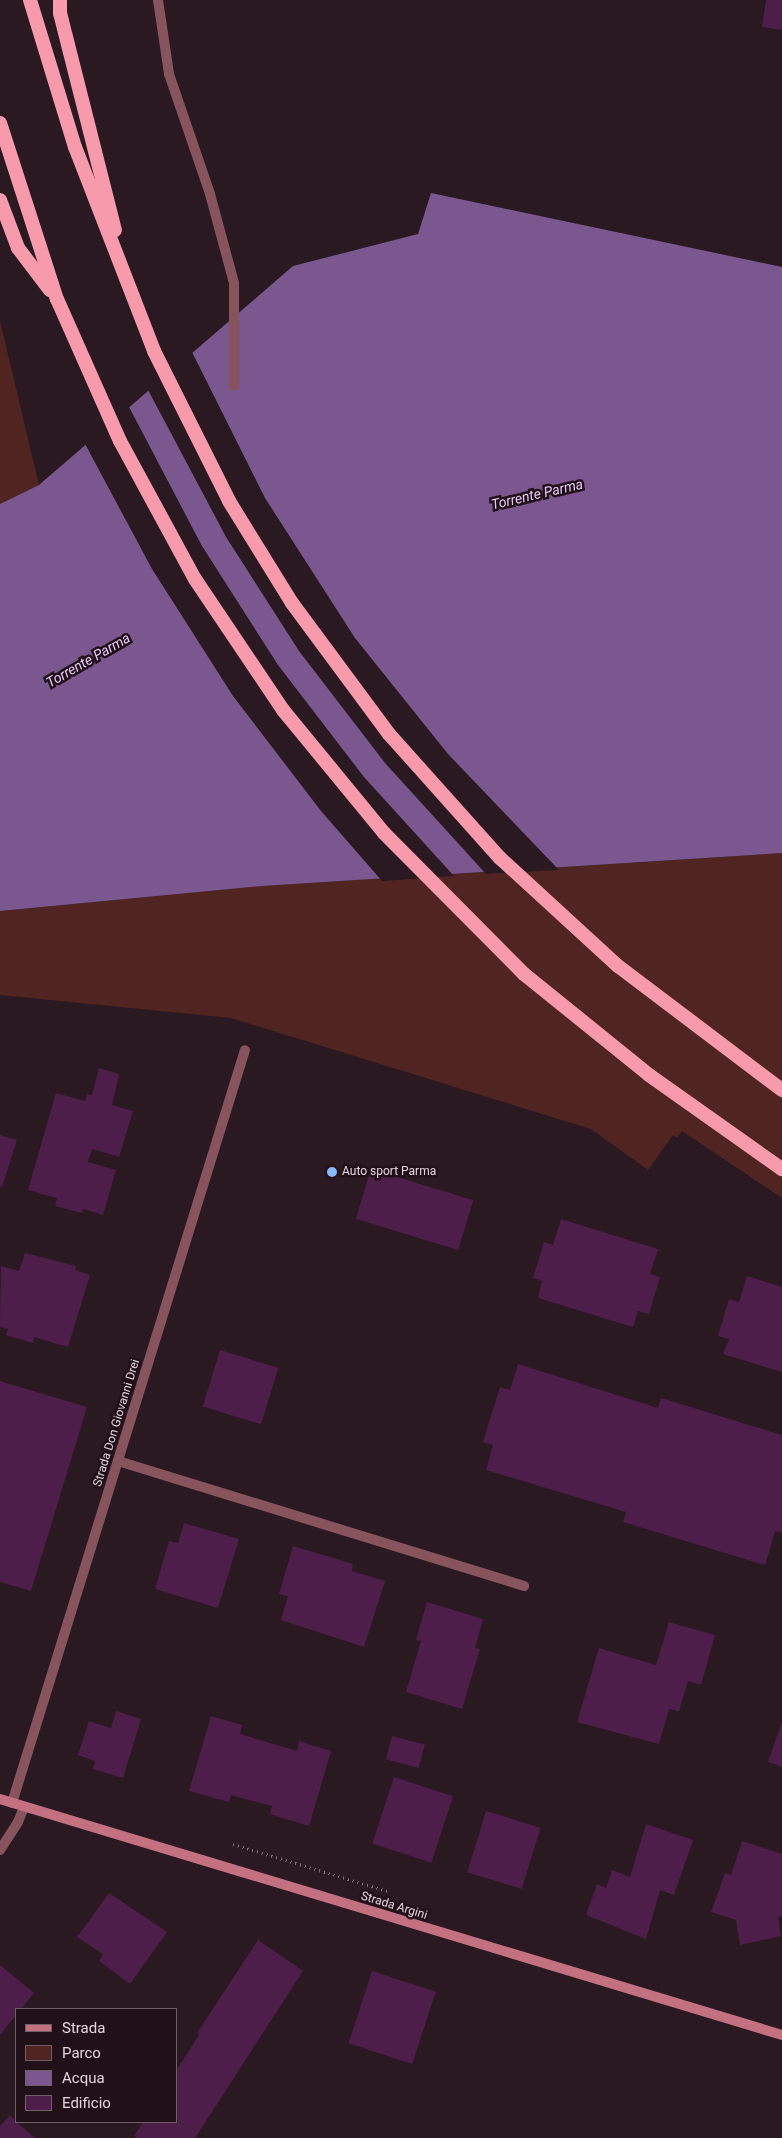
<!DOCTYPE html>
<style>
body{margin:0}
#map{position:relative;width:782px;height:2138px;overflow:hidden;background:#2b1922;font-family:Roboto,sans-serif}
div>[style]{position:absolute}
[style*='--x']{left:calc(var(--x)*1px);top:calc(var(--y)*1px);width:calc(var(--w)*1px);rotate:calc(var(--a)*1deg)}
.green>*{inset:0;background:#502420}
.water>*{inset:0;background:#7a588f}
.pier>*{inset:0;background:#2b1922}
.building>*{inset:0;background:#4d1e49;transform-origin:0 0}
.path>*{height:3px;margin-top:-1.5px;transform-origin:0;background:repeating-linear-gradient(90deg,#7e6f76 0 1px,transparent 0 5px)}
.service>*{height:10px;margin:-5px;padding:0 5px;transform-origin:5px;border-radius:5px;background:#87545e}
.minor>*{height:10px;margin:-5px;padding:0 5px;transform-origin:5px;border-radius:5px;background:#87545e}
.secondary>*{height:10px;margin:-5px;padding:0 5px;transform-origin:5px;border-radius:5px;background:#c37181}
.trunk>*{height:14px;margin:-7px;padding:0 7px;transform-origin:7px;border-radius:7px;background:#f79bac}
.dots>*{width:14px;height:14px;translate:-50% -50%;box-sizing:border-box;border:2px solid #211018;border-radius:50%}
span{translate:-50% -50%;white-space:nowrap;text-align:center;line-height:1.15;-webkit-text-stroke:5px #211018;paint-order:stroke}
.poi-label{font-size:12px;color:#e2d5db}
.left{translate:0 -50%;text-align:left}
.street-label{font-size:12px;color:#e2d5db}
.water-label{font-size:14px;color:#e6c8fa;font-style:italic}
.legend{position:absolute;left:15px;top:2008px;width:162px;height:115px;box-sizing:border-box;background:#211018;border:1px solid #6e5f66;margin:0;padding:6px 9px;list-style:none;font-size:15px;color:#e2d5db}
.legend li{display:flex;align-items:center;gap:10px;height:25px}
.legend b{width:25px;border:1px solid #6e5f66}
</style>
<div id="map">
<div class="green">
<div style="clip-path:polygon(0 321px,39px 485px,0 504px)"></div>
<div style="clip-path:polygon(782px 853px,782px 1198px,682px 1131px,677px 1138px,673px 1135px,648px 1170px,591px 1129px,231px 1018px,0 995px,0 911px,262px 886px)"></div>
</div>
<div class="water">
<div style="clip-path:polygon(431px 193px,782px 267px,782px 853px,262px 886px,0 911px,0 504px,39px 485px,293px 266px,418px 234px)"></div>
</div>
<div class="pier">
<div style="clip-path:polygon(191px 350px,265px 498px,355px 638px,448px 754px,559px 870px,486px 874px,385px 763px,299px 651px,226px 537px,147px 388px)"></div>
<div style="clip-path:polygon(128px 405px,202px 546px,278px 665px,364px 777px,454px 876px,382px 881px,321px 811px,233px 696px,152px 569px,84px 442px)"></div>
</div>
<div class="building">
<div style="clip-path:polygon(766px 0,782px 0,782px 30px,762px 27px)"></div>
<div style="clip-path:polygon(99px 1068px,119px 1074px,112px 1105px,133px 1111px,119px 1157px,92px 1149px,88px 1162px,116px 1170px,103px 1215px,83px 1209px,82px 1213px,55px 1206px,57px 1198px,28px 1190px,56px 1093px,85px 1101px,87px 1094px,92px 1095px)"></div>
<div style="clip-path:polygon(0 1135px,17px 1140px,2px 1187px,0 1186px)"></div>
<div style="left:371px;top:1169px;width:107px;height:52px;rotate:17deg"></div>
<div style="clip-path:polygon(561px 1219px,658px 1249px,650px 1274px,660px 1277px,649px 1314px,638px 1311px,633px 1327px,538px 1298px,542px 1281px,533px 1278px,544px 1242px,553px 1245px)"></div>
<div style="clip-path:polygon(25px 1253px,76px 1266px,75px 1270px,90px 1275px,68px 1347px,34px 1337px,33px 1343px,6px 1335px,8px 1329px,0 1327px,1px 1266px,19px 1271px)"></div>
<div style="clip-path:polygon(747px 1276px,782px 1287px,782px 1372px,723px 1354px,729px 1339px,718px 1336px,729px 1299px,739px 1302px)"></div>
<div style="left:220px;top:1350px;width:61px;height:59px;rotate:17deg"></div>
<div style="clip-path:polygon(518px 1364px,658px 1408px,661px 1398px,782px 1435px,782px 1533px,775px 1531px,765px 1565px,623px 1522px,626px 1512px,486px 1470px,493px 1445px,483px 1442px,500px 1387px,510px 1390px)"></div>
<div style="clip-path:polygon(0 1381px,87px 1407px,31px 1591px,0 1582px)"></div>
<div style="clip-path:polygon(184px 1523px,239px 1539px,218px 1608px,155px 1589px,169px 1541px,178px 1543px)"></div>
<div style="clip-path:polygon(293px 1546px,353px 1564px,352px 1571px,385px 1581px,364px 1647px,281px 1620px,288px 1596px,279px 1594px)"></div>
<div style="clip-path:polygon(427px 1602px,483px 1619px,475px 1648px,480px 1649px,462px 1709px,406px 1692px,421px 1641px,416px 1640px)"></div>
<div style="clip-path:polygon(669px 1622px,715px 1635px,701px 1685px,688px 1681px,679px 1711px,669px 1709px,659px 1744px,577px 1722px,599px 1648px,656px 1665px)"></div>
<div style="clip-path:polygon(116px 1711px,141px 1719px,123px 1778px,93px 1769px,95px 1761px,78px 1755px,89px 1721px,111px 1728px)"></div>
<div style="clip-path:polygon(211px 1716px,242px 1725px,240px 1734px,297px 1751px,299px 1741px,331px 1751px,309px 1826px,270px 1814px,272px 1806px,231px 1795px,229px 1802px,189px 1791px)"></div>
<div style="clip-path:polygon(782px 1722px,782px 1767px,768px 1762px)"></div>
<div style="left:392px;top:1736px;width:34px;height:24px;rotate:15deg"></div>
<div style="left:394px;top:1777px;width:62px;height:70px;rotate:18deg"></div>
<div style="left:486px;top:1811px;width:57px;height:64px;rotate:17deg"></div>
<div style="clip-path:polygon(646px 1824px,693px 1840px,674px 1895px,660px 1890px,646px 1939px,586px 1915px,597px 1884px,606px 1888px,612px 1870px,630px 1877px)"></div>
<div style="clip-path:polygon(742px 1841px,782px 1854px,782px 1915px,778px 1918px,781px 1936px,740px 1945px,736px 1920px,711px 1912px,725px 1873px,731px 1875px)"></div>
<div style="clip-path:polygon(109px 1893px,167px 1932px,130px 1984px,99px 1961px,103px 1954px,77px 1937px)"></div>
<div style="clip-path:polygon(258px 1940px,303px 1971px,195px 2138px,137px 2138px,134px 2136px,143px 2122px,176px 2122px,176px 2071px,199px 2035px,197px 2033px)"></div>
<div style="clip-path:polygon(0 1965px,34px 1993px,21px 2009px,16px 2009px,16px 2015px,0 2035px)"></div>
<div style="left:372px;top:1971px;width:67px;height:76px;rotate:18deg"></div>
<div style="clip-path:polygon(10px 2115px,16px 2122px,35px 2138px,0 2138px,0 2126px)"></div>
</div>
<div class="path">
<div style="--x:233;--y:1844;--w:162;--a:16.9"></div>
</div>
<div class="service">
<div style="--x:158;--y:0;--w:75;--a:81.5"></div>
<div style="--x:169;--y:74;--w:127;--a:71.1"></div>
<div style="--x:210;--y:194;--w:92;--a:74.9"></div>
<div style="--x:234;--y:283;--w:103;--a:90"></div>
</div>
<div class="minor">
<div style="--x:118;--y:1461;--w:425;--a:17.1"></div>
<div style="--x:12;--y:1803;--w:788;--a:-72.81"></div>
<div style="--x:0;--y:1850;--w:33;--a:-57"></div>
<div style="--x:18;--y:1822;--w:16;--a:-68"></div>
</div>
<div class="secondary">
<div style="--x:0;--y:1799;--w:817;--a:16.79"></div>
</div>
<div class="trunk">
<div style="--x:30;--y:0;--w:154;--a:73"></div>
<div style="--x:75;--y:147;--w:219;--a:68.8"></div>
<div style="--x:154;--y:351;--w:168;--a:63.4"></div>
<div style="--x:229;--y:501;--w:120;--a:58.3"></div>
<div style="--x:292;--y:603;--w:163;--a:53.5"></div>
<div style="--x:389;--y:734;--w:166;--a:48.2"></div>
<div style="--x:500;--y:858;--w:160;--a:42.5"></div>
<div style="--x:618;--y:966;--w:206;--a:37.1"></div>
<div style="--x:60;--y:0;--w:13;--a:90"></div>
<div style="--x:60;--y:13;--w:224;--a:75.8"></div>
<div style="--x:0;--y:123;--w:185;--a:72.1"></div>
<div style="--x:57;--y:299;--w:155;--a:66.1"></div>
<div style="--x:120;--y:441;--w:157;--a:61.5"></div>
<div style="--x:195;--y:579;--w:158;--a:56.1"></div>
<div style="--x:283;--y:710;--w:159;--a:50.6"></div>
<div style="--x:384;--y:833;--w:199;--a:45.2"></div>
<div style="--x:524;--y:974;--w:161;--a:38.9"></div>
<div style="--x:649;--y:1075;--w:163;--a:35.3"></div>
<div style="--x:0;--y:200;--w:51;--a:69.4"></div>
<div style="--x:18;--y:248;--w:53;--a:52.7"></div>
</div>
<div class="dots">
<div style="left:332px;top:1172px;background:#89bafc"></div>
</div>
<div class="poi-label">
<span class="left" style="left:342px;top:1172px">Auto sport Parma</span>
</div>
<div class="street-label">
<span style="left:117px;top:1423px;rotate:-73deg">Strada Don Giovanni Drei</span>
<span style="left:394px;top:1906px;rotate:17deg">Strada Argini</span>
</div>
<div class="water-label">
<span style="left:537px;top:494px;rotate:-13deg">Torrente Parma</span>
<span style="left:88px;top:660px;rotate:-30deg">Torrente Parma</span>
</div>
<ul class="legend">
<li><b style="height:6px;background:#c37181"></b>Strada</li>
<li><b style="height:14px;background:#502420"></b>Parco</li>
<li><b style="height:14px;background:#7a588f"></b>Acqua</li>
<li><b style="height:14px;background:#4d1e49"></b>Edificio</li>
</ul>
</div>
